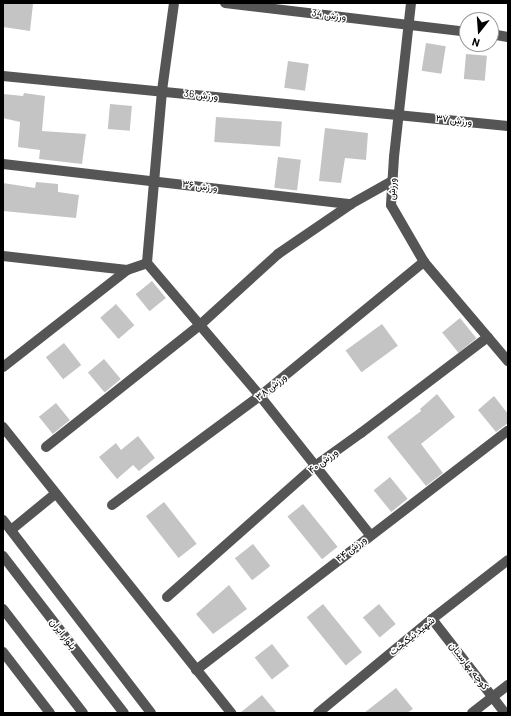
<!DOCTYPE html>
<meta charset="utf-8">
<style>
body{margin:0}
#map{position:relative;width:511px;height:716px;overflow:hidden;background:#fff;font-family:Barlow,Vazirmatn,sans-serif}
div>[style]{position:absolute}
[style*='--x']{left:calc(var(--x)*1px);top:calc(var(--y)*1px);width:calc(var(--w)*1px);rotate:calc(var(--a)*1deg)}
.building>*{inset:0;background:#c4c4c4;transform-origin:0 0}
.minor>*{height:10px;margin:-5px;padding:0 5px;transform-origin:5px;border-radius:5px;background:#555}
span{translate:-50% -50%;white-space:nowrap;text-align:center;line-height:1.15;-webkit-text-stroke:3px #fff;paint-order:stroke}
.street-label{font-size:10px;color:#000}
.frame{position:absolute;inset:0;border:4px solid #000;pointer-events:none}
.north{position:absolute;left:459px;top:12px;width:40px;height:40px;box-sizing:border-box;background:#fff;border:1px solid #999;border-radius:50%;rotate:197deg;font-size:11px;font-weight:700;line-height:16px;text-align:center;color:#000}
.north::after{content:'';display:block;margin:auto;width:14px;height:18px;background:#000;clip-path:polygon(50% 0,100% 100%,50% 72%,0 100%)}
</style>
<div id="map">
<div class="building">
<div style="clip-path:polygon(3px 3px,33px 4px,30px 31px,3px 27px)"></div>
<div style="left:426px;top:43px;width:20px;height:28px;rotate:9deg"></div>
<div style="left:466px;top:54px;width:21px;height:25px;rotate:5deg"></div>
<div style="left:288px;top:61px;width:21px;height:27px;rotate:8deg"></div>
<div style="clip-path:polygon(24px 93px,45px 96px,42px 131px,86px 134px,82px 164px,39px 159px,40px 150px,18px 147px,20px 122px,3px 118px,3px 94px,23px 96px)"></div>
<div style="left:110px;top:104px;width:22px;height:25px;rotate:5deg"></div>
<div style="left:216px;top:117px;width:66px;height:25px;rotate:4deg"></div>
<div style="clip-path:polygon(325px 128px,368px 133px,366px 160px,345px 158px,341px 183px,319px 181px)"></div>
<div style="left:278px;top:157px;width:23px;height:31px;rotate:7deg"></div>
<div style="clip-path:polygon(36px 182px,58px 184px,58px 192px,79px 195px,76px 218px,3px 211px,3px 183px,35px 188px)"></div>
<div style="left:152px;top:281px;width:22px;height:21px;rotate:51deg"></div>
<div style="left:116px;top:304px;width:28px;height:21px;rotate:49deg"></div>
<div style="left:460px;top:318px;width:26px;height:23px;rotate:51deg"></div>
<div style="left:382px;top:324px;width:27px;height:45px;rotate:54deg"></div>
<div style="left:64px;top:343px;width:28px;height:23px;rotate:52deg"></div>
<div style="left:104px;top:359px;width:26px;height:21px;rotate:50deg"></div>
<div style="clip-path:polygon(437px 394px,455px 417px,421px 444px,443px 473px,426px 486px,387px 437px,421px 411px,420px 409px)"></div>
<div style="clip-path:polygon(494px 396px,508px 414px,508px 423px,496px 432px,478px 410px)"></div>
<div style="left:56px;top:403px;width:22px;height:22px;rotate:51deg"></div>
<div style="clip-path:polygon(138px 436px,155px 458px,139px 471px,133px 465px,117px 479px,99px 457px,116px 443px,121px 450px)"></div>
<div style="left:390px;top:477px;width:28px;height:21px;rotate:51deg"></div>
<div style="left:164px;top:502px;width:53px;height:23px;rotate:52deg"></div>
<div style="left:303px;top:504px;width:55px;height:20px;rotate:51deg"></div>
<div style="left:253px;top:544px;width:28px;height:23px;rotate:52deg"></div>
<div style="clip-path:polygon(229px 585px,247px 609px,213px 634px,196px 614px)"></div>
<div style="left:323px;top:604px;width:62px;height:21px;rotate:51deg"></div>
<div style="left:379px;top:604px;width:26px;height:21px;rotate:50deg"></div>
<div style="left:272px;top:644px;width:28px;height:22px;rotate:52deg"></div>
<div style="clip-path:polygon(396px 688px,413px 709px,407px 713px,364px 713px)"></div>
<div style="clip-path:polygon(262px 695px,277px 713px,240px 713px)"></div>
</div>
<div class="minor">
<div style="--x:174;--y:3;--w:89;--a:97.8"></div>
<div style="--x:162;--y:91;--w:173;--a:95"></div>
<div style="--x:147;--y:263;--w:175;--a:49.6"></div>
<div style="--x:260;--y:396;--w:177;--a:51.6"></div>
<div style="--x:225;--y:3;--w:244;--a:6.8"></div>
<div style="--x:411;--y:3;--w:155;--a:96.3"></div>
<div style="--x:394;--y:157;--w:48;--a:93.6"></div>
<div style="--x:391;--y:205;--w:66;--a:59.9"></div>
<div style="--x:424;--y:262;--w:130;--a:49.7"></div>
<div style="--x:491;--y:34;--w:17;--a:10"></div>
<div style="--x:3;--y:76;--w:507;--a:5.65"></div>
<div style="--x:3;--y:164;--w:350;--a:6.6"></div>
<div style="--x:351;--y:204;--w:47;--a:-29.3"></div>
<div style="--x:3;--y:256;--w:125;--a:6.4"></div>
<div style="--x:3;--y:367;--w:157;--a:-38"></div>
<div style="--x:127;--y:270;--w:21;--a:-19"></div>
<div style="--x:3;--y:427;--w:366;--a:51.4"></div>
<div style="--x:46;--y:447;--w:196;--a:-38.4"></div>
<div style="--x:200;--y:325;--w:105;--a:-42.3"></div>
<div style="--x:278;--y:254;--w:88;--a:-34.4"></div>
<div style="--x:112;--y:505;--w:184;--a:-36.4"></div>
<div style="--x:260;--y:396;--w:212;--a:-39.3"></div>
<div style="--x:3;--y:520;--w:243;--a:52.5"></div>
<div style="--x:11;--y:530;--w:57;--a:-39.3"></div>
<div style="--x:3;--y:556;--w:198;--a:52.4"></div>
<div style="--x:167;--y:597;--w:198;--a:-41.5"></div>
<div style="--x:315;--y:466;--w:57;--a:-35.7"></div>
<div style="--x:361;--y:433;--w:159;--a:-37.1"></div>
<div style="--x:3;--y:609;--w:131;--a:52.4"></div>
<div style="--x:432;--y:619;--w:119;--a:52.2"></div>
<div style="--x:3;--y:652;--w:77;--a:52.4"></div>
<div style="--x:196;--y:670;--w:393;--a:-37.5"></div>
<div style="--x:318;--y:713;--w:148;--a:-39.5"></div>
<div style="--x:432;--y:619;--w:96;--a:-37.8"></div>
<div style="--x:472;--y:713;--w:46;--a:-37.9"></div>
</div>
<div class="street-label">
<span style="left:329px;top:15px;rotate:7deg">ورزش 34</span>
<span style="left:201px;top:95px;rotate:6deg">ورزش 36</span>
<span style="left:454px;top:120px;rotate:6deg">ورزش ۳۷</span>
<span style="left:200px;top:186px;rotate:7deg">ورزش ۳۶</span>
<span style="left:392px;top:189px;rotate:-88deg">ورزش</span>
<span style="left:271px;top:387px;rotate:-39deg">ورزش ۳۸</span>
<span style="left:323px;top:461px;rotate:-37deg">ورزش ۴۰</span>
<span style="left:351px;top:549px;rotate:-38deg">ورزش ۴۴</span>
<span style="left:63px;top:634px;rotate:52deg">بلوار ایران</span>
<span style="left:412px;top:636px;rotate:-39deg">شهید نیکبخت</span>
<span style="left:469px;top:666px;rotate:52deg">کوچه بهارستان</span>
</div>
<div class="frame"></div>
<div class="north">N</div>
</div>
